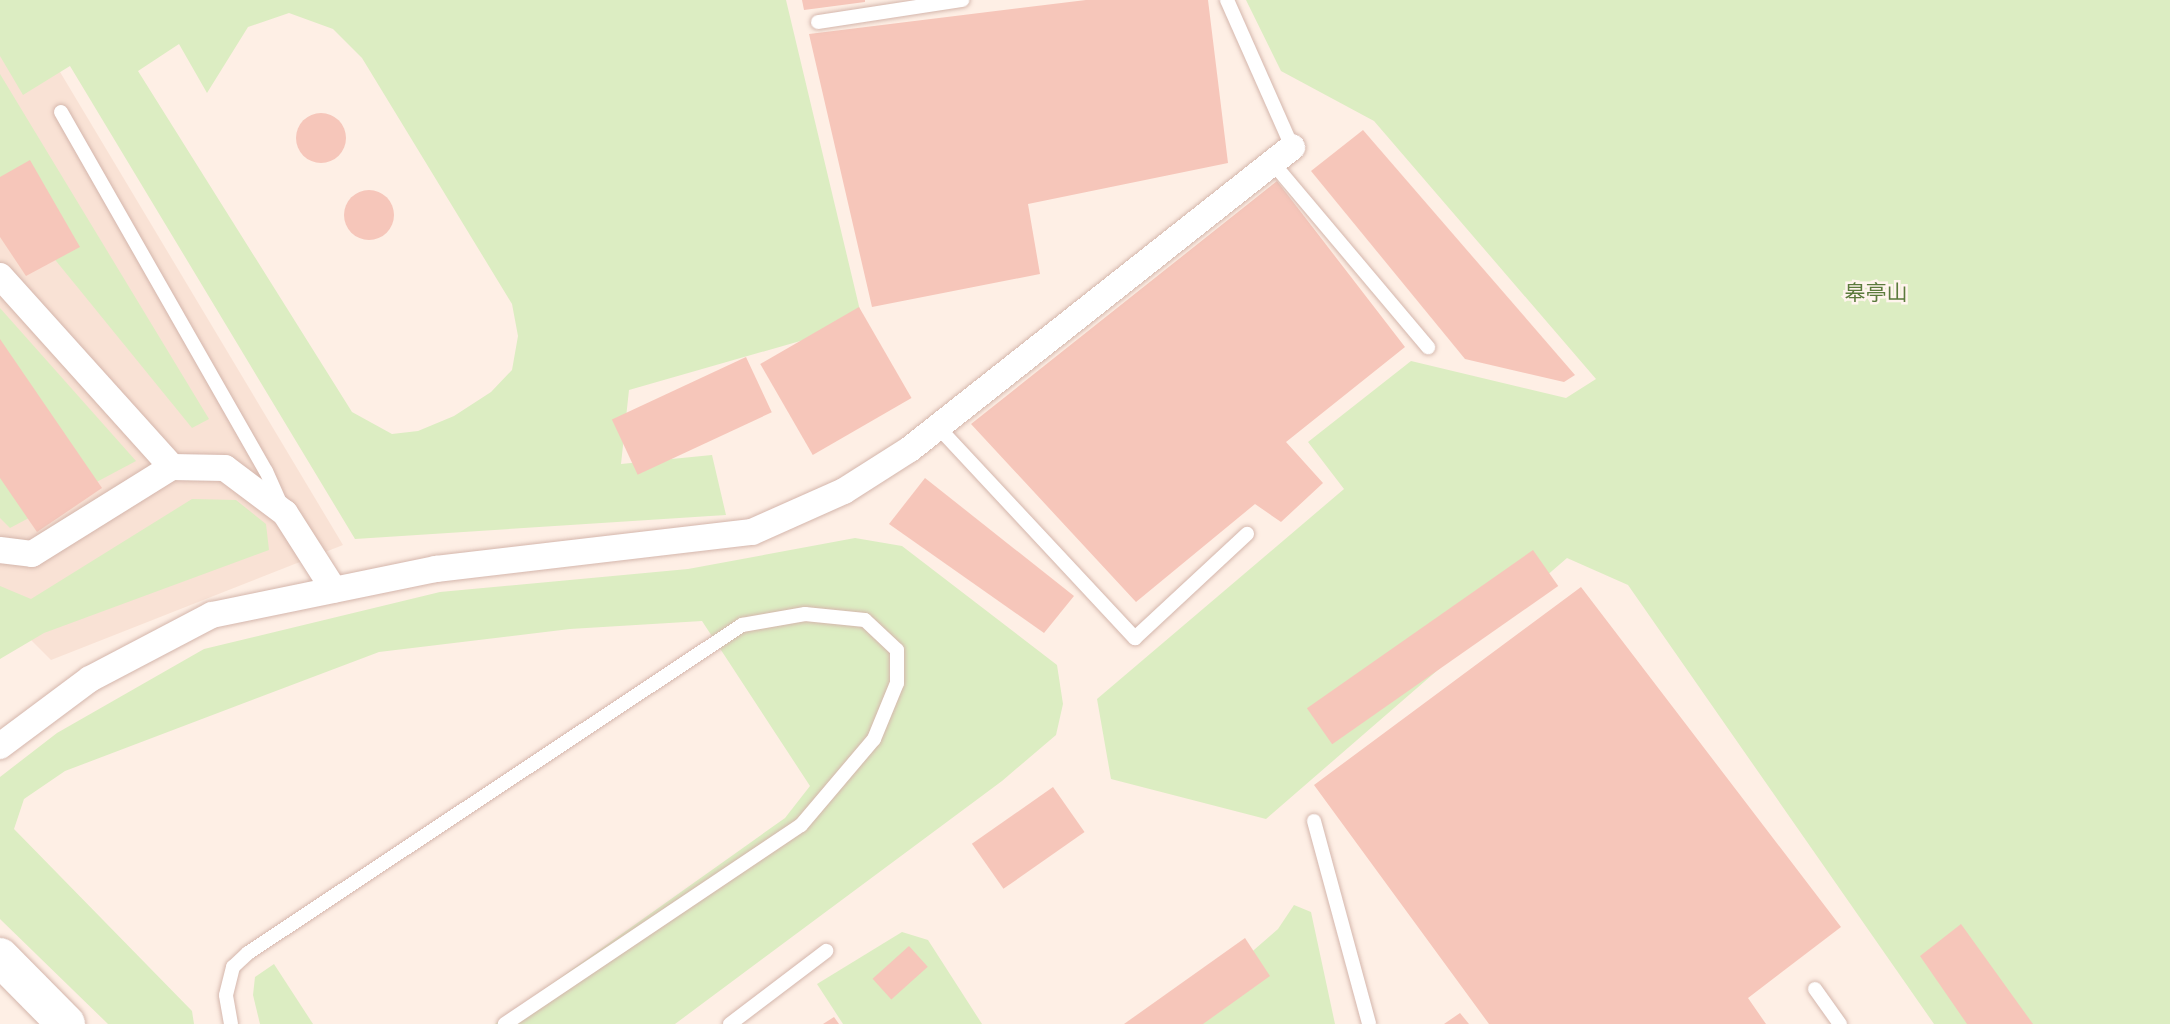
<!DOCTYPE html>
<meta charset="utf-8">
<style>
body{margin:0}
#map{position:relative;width:2170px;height:1024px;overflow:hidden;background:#feefe5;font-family:"Space Grotesk","Noto Sans SC",sans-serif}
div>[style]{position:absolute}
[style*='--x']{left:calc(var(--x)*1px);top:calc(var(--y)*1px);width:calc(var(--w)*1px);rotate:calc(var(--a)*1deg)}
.residential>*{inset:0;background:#f9e2d5}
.green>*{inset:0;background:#dcedc2}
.building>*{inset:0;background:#f6c6ba;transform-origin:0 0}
.round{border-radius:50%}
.roads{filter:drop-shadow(0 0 2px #d4b6ac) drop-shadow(0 0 2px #d4b6ac)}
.service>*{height:14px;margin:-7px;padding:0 7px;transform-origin:7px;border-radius:7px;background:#fff}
.minor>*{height:26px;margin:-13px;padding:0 13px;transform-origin:13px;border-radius:13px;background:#fff}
.secondary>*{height:38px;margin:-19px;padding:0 19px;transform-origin:19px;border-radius:19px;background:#fff}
span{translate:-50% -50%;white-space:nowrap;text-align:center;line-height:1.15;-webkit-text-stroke:5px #fff4ed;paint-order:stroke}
.park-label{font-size:21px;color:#5b7a3c}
</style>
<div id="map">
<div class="residential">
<div style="clip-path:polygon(0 0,17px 0,343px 545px,51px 660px,0 609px)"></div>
</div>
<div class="green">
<div style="clip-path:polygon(evenodd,0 0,786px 0,863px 323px,629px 390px,621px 464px,712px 455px,726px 515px,355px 539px,70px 66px,23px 95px,0 56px,0 0,289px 13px,333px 29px,362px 58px,512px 304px,518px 336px,512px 370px,491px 392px,454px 416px,418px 431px,392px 434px,352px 412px,138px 71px,179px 44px,207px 93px,248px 27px,289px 13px)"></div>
<div style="clip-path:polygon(1246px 0,2170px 0,2170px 1024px,1934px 1024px,1628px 585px,1567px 558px,1266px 819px,1111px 779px,1097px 699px,1344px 489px,1308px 442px,1411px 361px,1566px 398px,1596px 379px,1374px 121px,1281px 71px)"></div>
<div style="clip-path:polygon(0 74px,209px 419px,192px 428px,0 192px)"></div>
<div style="clip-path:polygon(0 308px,136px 461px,10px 528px,0 518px)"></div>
<div style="clip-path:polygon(192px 499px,236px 500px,266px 524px,269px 550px,44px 633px,0 659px,0 586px,31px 599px)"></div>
<div style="clip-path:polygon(855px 538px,902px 546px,1057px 665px,1063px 704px,1056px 735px,1002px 781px,675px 1024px,495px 1024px,785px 818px,810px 786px,702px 621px,570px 629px,379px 652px,65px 771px,24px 799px,14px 829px,192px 1011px,194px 1024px,108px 1024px,0 919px,0 777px,57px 733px,204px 649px,440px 592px,688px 569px)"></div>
<div style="clip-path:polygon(1294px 905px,1311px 912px,1335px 1024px,1169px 1024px,1278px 929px)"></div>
<div style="clip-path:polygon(902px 932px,928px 940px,982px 1024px,843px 1024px,817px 984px)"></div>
<div style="clip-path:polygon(274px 964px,313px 1024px,260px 1024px,253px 995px,255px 977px)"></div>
</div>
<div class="building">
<div style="clip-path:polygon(802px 0,865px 0,865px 2px,804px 10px)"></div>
<div style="clip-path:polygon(1086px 0,1208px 0,1228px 163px,1028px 204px,1040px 274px,872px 307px,809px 34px)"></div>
<div class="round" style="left:296px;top:113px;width:50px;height:50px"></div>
<div style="clip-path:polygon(1363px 130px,1575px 375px,1564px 382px,1465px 359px,1311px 171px)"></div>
<div style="clip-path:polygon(30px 160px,80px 247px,26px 276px,0 237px,0 177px)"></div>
<div style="clip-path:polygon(1277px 181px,1405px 347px,1286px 442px,1323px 483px,1281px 522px,1255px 504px,1136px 602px,971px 424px)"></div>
<div class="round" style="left:344px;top:190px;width:50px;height:50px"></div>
<div style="left:859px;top:307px;width:105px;height:114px;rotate:60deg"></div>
<div style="clip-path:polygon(0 339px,102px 488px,37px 532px,0 478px)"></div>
<div style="left:746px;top:357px;width:61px;height:148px;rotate:65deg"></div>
<div style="clip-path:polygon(925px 478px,1074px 596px,1044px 633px,889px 524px)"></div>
<div style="left:1533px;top:550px;width:44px;height:276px;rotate:55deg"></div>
<div style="clip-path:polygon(1581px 587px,1841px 927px,1748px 998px,1766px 1024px,1489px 1024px,1314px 785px)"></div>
<div style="left:1053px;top:787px;width:55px;height:99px;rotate:55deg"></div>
<div style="clip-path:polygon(1961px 924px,2033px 1024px,1967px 1024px,1920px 956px)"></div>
<div style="clip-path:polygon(1245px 938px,1270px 976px,1203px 1024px,1124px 1024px)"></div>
<div style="left:909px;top:946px;width:28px;height:49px;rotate:48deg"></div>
<div style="clip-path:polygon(1460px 1013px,1469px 1024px,1444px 1024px)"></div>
<div style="clip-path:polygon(834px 1017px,839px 1024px,823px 1024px)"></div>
</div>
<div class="roads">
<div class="service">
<div style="--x:1227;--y:0;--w:161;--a:66.1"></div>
<div style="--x:818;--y:22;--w:146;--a:-8.7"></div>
<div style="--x:61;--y:112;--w:413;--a:60.3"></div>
<div style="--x:266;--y:471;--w:37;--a:66"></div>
<div style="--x:1273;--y:163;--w:241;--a:49.9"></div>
<div style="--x:938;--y:427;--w:289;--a:47"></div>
<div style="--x:1135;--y:638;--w:153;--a:-42.9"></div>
<div style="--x:1314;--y:821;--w:210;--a:74.8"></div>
<div style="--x:1815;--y:989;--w:43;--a:54.5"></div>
<div style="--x:231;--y:1024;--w:29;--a:-100"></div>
<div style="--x:226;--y:995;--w:29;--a:-76"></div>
<div style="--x:233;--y:967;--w:21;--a:-43"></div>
<div style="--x:248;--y:953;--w:593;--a:-33.58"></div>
<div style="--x:742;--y:625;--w:64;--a:-9.9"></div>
<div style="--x:805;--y:614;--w:60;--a:5.7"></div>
<div style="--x:865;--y:620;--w:44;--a:43.2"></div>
<div style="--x:897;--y:650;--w:33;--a:90"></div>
<div style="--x:897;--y:683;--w:61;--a:112.3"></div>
<div style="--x:874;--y:739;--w:113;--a:130.3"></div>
<div style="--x:801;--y:825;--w:357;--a:146.1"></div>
<div style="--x:730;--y:1024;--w:121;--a:-37.2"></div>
</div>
<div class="minor">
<div style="--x:0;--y:276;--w:257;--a:48"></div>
<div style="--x:172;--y:467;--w:53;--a:1.1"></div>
<div style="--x:225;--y:468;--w:75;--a:36.9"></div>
<div style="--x:285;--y:513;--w:91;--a:57.5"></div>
<div style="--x:0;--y:550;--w:32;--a:7"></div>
<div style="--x:32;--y:554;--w:165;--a:-31.9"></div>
<div style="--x:0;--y:746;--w:112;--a:-36.7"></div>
<div style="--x:90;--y:679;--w:138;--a:-27.7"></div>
<div style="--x:212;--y:615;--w:229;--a:-11.6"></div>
<div style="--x:436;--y:569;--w:318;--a:-6.7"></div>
<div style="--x:752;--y:532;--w:101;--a:-24"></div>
<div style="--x:844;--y:491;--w:78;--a:-32.5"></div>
<div style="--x:910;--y:449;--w:487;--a:-38.3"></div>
</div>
<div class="secondary">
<div style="--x:0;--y:957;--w:94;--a:45.4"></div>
</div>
</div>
<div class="park-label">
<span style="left:1876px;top:293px">皋亭山</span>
</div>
</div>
